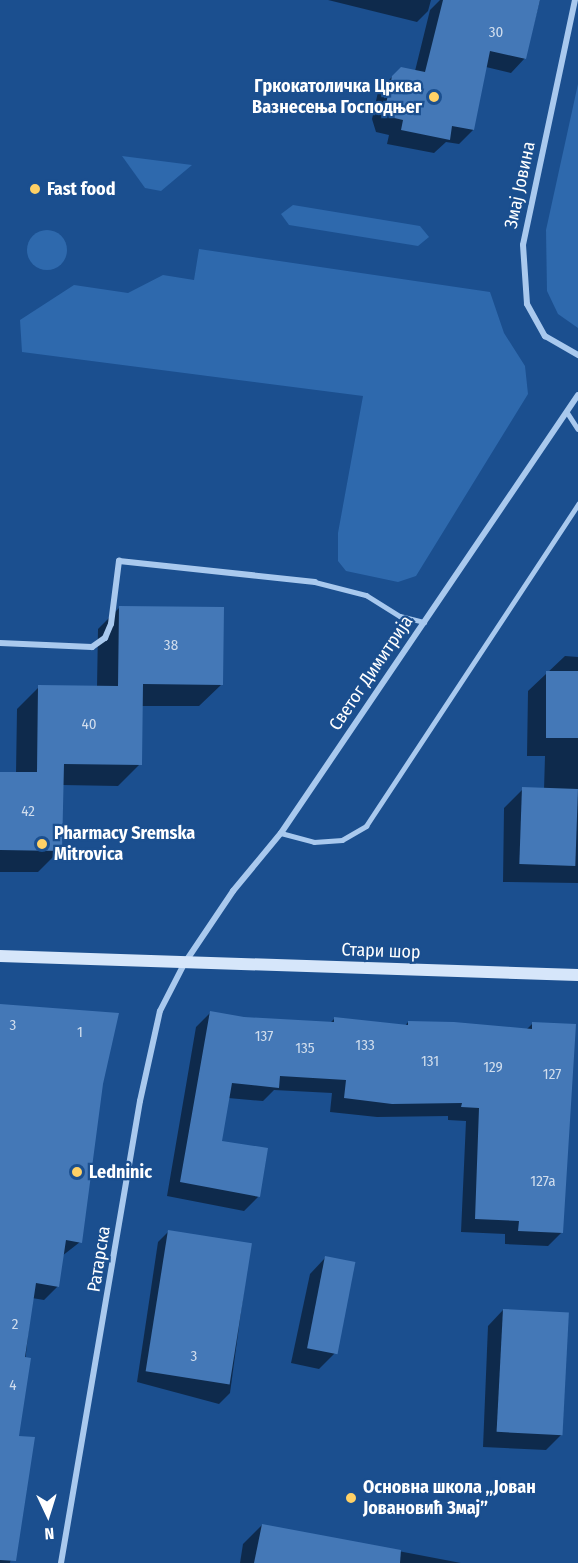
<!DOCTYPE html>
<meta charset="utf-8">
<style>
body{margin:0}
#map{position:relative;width:578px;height:1563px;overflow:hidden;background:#1b4f8f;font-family:"Fira Sans Condensed",sans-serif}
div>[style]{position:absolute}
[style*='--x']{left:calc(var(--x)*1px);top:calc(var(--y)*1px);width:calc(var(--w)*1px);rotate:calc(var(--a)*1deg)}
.green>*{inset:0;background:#2e69ad}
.round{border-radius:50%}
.shadow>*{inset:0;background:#0007}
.building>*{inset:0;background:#4478b7;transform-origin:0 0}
.service>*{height:4.5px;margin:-2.25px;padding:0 2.25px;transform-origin:2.25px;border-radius:2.25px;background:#a9c9ee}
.minor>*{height:6px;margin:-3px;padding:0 3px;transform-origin:3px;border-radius:3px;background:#a9c9ee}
.secondary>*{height:12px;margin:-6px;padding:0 6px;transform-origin:6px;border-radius:6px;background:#d6e6fa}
.dots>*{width:16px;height:16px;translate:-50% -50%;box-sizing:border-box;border:3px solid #1b4f8f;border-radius:50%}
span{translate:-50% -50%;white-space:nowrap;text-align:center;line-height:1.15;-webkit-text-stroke:4.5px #1b4f8f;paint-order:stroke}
.number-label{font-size:15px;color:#d0dded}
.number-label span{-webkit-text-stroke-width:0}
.poi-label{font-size:18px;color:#fff;font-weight:700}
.right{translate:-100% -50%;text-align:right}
.left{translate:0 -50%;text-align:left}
.street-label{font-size:18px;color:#fff}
.north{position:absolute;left:18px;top:1485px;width:60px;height:60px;-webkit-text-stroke:4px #1b4f8f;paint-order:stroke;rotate:176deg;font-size:16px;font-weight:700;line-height:24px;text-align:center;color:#fff}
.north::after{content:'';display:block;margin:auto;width:21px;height:27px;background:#fff;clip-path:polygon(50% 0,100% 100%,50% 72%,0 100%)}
</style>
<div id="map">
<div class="green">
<div style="clip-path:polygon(578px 84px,578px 328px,558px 314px,547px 291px,546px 230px)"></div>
<div style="clip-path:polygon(122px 156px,192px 165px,161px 191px,145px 188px)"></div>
<div style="clip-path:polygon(293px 205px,420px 226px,429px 237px,418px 246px,289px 225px,281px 214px)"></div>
<div class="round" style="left:27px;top:230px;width:40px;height:40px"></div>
<div style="clip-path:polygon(199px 249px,490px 292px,504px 333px,525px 366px,528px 394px,416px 576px,398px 582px,346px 571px,338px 561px,338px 533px,363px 396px,22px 352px,20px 320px,74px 285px,128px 293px,163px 275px,194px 280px)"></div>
</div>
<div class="shadow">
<div style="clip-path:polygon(328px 0,431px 0,428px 11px,417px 22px)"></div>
<div style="clip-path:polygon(440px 0,540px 0,525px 58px,511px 73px,486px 67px,473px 130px,459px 144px,446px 142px,434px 153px,387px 144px,389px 135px,376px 132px,372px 119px,378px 92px,386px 83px,401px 68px,415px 71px,430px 10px)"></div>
<div style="clip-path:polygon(120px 607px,221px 685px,199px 706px,141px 706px,140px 764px,118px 786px,62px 785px,60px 850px,38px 872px,0 872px,0 773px,16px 774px,17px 709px,39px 687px,97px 687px,98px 629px)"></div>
<div style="clip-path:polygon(565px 656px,578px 657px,578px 883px,503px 882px,504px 808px,523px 789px,544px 790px,545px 756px,527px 756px,528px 691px)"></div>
<div style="clip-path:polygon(0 1005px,117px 1014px,101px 1083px,80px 1242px,62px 1256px,58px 1286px,44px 1300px,32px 1298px,17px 1437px,33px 1439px,10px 1563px,0 1563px)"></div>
<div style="clip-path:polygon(210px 1013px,244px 1019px,330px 1023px,335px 1018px,405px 1026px,408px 1022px,526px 1030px,533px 1023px,562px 1232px,548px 1246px,505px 1244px,505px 1234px,461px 1232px,466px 1121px,448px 1120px,448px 1116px,377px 1117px,330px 1112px,332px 1093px,274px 1090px,263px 1101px,228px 1098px,220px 1142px,258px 1197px,244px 1211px,167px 1196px,196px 1027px)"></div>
<div style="clip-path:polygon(169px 1231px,250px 1245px,230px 1393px,219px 1404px,137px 1382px,158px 1242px)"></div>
<div style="clip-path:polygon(325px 1258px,335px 1353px,319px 1369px,291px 1363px,310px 1274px)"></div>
<div style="clip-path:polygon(503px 1310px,562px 1434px,546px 1450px,483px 1447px,488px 1326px)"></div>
<div style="clip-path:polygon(262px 1525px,461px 1563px,240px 1563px,243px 1544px)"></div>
</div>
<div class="building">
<div style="clip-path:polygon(443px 0,540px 0,526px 59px,490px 51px,474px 130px,452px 126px,450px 140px,401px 130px,403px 120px,390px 117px,386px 104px,392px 76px,401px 67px,425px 72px)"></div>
<div style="clip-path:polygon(119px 606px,224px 607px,223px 685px,143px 684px,142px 765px,64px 764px,62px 851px,0 850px,0 772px,37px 772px,38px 685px,118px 686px)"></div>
<div style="left:546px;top:671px;width:32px;height:67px"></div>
<div style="left:522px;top:787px;width:56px;height:77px;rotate:2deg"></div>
<div style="clip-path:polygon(0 1004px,119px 1013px,103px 1084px,82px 1243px,66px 1240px,59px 1287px,36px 1283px,25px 1357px,31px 1358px,19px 1436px,35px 1437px,16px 1561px,0 1560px)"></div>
<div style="clip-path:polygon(210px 1011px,244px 1017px,334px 1022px,334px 1017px,408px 1025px,408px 1021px,454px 1022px,532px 1029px,532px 1022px,576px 1024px,563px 1233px,518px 1231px,519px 1221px,475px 1219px,479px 1108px,461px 1107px,462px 1103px,392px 1104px,344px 1098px,346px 1080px,280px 1076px,279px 1088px,232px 1083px,222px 1141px,268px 1148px,260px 1197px,180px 1182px)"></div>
<div style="left:168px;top:1230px;width:85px;height:143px;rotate:9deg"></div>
<div style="left:325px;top:1256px;width:31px;height:94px;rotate:11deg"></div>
<div style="left:503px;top:1309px;width:66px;height:123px;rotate:3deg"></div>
<div style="clip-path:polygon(262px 1524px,401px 1550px,400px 1563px,254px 1563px)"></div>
</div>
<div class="service">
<div style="--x:567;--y:412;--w:20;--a:57"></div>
<div style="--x:315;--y:582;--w:53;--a:14.3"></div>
<div style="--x:366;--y:595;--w:40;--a:32"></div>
<div style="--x:400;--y:616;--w:25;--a:14"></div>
<div style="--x:281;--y:833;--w:34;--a:15"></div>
<div style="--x:314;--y:842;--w:28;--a:-4"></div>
<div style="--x:342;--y:840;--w:28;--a:-30"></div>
<div style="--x:366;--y:826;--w:386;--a:-56.6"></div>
</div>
<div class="minor">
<div style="--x:575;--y:0;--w:250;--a:102"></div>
<div style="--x:523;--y:245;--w:59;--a:86.1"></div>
<div style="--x:527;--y:304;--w:37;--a:61"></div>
<div style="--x:545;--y:336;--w:38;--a:30"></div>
<div style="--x:0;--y:643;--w:92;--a:2.5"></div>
<div style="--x:92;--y:647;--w:16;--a:-35"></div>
<div style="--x:105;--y:638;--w:15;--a:-67"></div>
<div style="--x:111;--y:624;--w:64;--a:-82.8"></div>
<div style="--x:119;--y:561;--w:197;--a:6.1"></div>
<div style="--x:61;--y:1563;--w:469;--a:-80.3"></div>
<div style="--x:140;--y:1101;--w:92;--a:-77.5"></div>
<div style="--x:160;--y:1011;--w:53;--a:-62.9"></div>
<div style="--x:184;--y:964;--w:88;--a:-56.1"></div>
<div style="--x:233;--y:891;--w:75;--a:-50.4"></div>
<div style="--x:281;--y:833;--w:529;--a:-55.86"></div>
</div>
<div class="secondary">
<div style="--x:0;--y:956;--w:578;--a:1.88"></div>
</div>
<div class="dots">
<div style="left:434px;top:97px;background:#ffd166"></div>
<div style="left:35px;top:189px;background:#ffd166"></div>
<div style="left:42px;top:844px;background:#ffd166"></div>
<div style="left:77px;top:1172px;background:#ffd166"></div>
<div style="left:351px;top:1498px;background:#ffd166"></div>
</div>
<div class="number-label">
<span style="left:496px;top:33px">30</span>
<span style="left:171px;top:646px">38</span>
<span style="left:89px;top:725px">40</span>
<span style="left:28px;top:812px">42</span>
<span style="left:13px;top:1026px">3</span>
<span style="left:80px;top:1033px">1</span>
<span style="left:264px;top:1037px">137</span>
<span style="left:365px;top:1046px">133</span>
<span style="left:305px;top:1049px">135</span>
<span style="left:430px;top:1062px">131</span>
<span style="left:493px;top:1068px">129</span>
<span style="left:552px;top:1075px">127</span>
<span style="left:543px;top:1182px">127a</span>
<span style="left:15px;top:1325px">2</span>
<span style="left:194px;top:1357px">3</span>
<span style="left:13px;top:1386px">4</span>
</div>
<div class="poi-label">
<span class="right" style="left:422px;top:97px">Гркокатоличка Црква<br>Вазнесења Господњег</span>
<span class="left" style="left:47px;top:189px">Fast food</span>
<span class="left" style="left:54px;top:844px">Pharmacy Sremska<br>Mitrovica</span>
<span class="left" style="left:89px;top:1172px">Ledninic</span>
<span class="left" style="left:363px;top:1498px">Основна школа „Јован<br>Јовановић Змај”</span>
</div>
<div class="street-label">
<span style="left:520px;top:185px;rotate:-78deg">Змај Јовина</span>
<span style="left:371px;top:673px;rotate:-56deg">Светог Димитрија</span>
<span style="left:381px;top:951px;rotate:2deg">Стари шор</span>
<span style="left:99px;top:1259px;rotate:-81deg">Ратарска</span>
</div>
<div class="north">N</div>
</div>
